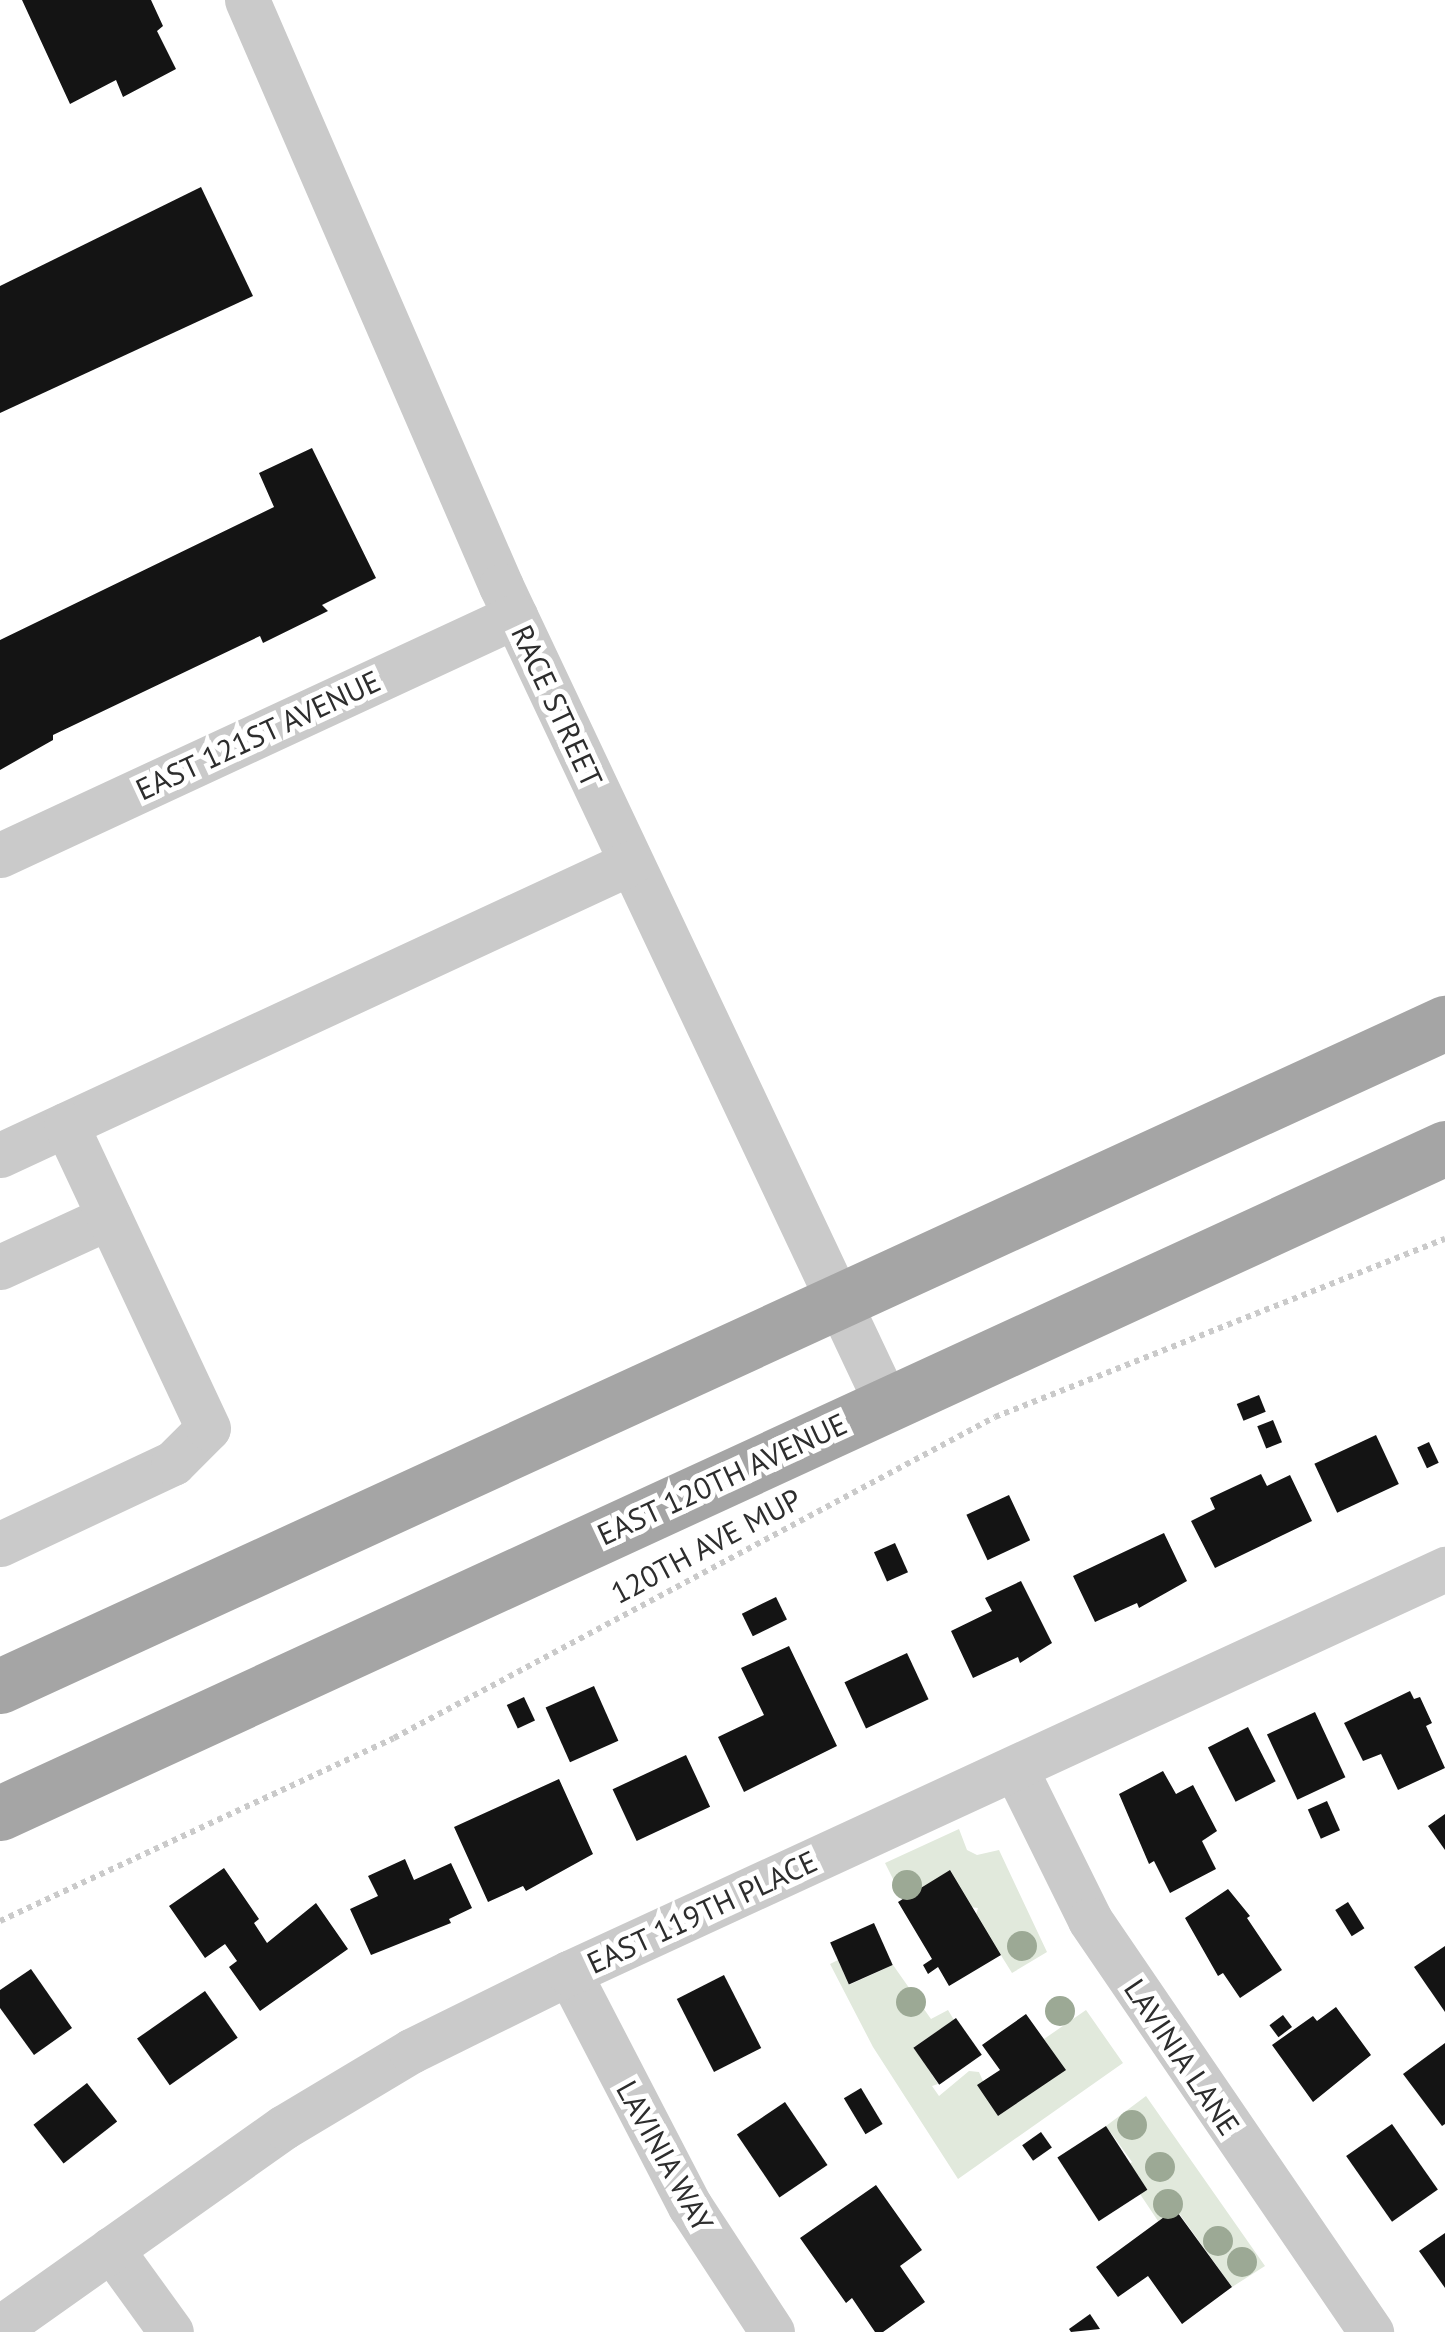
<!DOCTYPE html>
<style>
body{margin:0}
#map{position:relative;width:1445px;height:2332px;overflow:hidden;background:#fff;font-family:"PT Sans",sans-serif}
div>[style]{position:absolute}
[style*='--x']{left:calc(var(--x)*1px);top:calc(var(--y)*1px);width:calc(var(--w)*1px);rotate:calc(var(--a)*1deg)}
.green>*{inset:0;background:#e1e9dc}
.building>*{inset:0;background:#141414;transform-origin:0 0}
.path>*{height:6px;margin-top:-3px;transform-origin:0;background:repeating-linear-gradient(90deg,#cacaca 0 5px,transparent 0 10px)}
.minor>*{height:45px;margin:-22.5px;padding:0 22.5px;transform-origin:22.5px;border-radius:22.5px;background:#cacaca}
.major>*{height:55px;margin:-27.5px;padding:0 27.5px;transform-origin:27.5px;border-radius:27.5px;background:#a5a5a5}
.trees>*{width:30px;height:30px;margin:-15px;border-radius:50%;background:#9ca995}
span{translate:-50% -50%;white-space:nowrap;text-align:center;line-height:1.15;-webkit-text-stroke:10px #fff;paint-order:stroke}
.street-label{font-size:30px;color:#2d2d2d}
</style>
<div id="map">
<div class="green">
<div style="clip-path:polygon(959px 1829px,967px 1850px,977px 1855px,999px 1850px,1047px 1952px,1012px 1973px,976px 1915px,978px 1908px,903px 1899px,885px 1863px)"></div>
<div style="clip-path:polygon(838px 1960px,849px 1985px,893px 1965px,931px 2019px,948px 2010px,954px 2020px,914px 2047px,938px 2084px,932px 2086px,939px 2096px,969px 2071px,979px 2072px,998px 2116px,1065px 2070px,1044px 2039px,1086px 2010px,1123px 2063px,958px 2179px,873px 2047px,830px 1964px)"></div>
<div style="clip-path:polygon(1146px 2096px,1265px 2266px,1232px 2287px,1176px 2209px,1158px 2221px,1140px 2194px,1128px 2165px,1132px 2162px,1106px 2126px)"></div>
</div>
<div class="building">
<div style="clip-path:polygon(22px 0,151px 0,163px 26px,157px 31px,176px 69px,123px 97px,116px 80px,70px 104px)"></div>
<div style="clip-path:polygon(201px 187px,253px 296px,0 413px,0 286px)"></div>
<div style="clip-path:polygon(312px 448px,376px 578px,322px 605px,328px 611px,263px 643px,260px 636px,53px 735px,53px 740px,0 770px,0 640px,274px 507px,259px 473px)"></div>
<div style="left:1259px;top:1395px;width:18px;height:24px;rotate:68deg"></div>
<div style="left:1273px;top:1420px;width:24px;height:17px;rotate:68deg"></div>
<div style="left:1376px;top:1435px;width:54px;height:68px;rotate:65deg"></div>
<div style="left:1429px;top:1442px;width:23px;height:13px;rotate:65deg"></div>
<div style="clip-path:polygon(1261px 1474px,1267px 1486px,1290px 1475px,1312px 1521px,1215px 1568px,1191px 1521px,1215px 1509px,1210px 1498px)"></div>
<div style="left:1009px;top:1495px;width:50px;height:47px;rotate:65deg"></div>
<div style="clip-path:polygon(1164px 1533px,1187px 1581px,1139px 1608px,1137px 1603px,1095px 1622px,1073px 1576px)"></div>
<div style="left:895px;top:1543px;width:32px;height:23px;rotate:66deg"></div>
<div style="clip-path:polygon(1021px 1581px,1052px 1643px,1020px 1663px,1018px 1657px,973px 1678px,951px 1631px,992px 1611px,985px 1598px)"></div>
<div style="left:776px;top:1597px;width:25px;height:38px;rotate:64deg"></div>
<div style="clip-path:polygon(789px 1646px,837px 1746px,744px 1792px,718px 1737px,764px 1715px,741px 1668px)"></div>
<div style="left:907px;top:1653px;width:51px;height:69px;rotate:65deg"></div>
<div style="left:594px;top:1686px;width:60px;height:53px;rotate:66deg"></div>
<div style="clip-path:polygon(1410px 1691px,1414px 1699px,1420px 1697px,1432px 1723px,1426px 1726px,1445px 1768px,1398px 1790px,1381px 1754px,1363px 1761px,1344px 1723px)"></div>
<div style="left:524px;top:1697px;width:26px;height:19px;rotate:65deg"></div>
<div style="left:1315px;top:1712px;width:72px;height:53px;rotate:65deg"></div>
<div style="left:1248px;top:1727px;width:61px;height:45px;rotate:63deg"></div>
<div style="left:686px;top:1755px;width:57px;height:81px;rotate:65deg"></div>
<div style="clip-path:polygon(1163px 1771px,1176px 1794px,1193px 1785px,1217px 1831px,1202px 1841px,1216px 1869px,1170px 1893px,1154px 1861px,1149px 1864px,1119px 1794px)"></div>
<div style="clip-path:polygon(559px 1779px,593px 1854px,526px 1891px,523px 1886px,488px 1902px,454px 1827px)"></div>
<div style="left:1327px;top:1801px;width:32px;height:21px;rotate:66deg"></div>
<div style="clip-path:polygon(1445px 1814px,1445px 1850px,1428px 1826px)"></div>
<div style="clip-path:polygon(405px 1859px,414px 1880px,451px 1863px,472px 1908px,449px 1919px,451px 1923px,371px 1955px,350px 1909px,378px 1896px,368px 1876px)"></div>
<div style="clip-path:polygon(224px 1868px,259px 1919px,254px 1923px,267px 1943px,316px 1903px,348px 1949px,260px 2011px,229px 1967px,237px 1961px,225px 1944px,205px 1958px,169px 1906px)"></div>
<div style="clip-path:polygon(950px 1870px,1001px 1955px,949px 1986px,938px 1967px,928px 1974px,923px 1965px,932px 1959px,898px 1902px)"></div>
<div style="clip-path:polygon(1228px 1889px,1250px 1916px,1247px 1918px,1282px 1970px,1240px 1998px,1223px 1973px,1218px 1976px,1185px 1918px)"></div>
<div style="left:1348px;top:1902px;width:31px;height:15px;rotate:58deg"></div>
<div style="left:874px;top:1923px;width:46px;height:48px;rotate:66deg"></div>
<div style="clip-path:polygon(1445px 1946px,1445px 2012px,1414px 1967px)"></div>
<div style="clip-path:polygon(31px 1969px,72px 2028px,34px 2055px,0 2008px,0 1990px)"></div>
<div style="left:724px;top:1975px;width:82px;height:53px;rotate:63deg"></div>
<div style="left:205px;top:1991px;width:57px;height:83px;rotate:55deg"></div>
<div style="clip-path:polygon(1336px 2007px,1371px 2055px,1313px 2102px,1272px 2045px,1313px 2016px,1317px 2021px)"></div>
<div style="clip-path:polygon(1026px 2014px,1066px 2070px,998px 2116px,977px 2085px,1000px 2070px,982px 2045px)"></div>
<div style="left:1283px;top:2015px;width:15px;height:17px;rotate:53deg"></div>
<div style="left:956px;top:2018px;width:45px;height:52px;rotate:55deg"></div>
<div style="clip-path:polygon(1445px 2043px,1445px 2124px,1442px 2126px,1403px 2074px)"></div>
<div style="left:87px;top:2083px;width:49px;height:68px;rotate:52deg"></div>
<div style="left:861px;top:2088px;width:42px;height:20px;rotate:59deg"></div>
<div style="left:785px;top:2102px;width:76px;height:58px;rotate:56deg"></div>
<div style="left:1392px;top:2124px;width:80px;height:56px;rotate:55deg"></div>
<div style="left:1106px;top:2126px;width:76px;height:58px;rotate:57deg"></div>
<div style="left:1041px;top:2132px;width:19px;height:23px;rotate:55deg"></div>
<div style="clip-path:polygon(876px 2185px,922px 2250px,900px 2266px,925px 2302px,883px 2332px,875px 2332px,852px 2298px,846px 2303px,800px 2238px)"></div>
<div style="clip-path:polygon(1175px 2209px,1232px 2287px,1182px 2324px,1148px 2276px,1118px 2297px,1096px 2267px)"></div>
<div style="clip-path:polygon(1445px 2233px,1445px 2288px,1419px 2251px)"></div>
<div style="clip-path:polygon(1090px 2314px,1100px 2329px,1071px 2332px,1069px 2329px)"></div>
</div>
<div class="path">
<div style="--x:0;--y:1921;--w:434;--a:-24.9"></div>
<div style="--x:394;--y:1738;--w:681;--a:-28.11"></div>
<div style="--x:995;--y:1417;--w:484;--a:-21.6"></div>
</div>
<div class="minor">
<div style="--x:247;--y:0;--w:639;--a:66.57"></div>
<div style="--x:501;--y:586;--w:904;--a:64.74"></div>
<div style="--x:0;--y:855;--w:568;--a:-24.89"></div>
<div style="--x:0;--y:1155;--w:694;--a:-24.87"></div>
<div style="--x:0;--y:1267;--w:120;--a:-24.6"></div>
<div style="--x:0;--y:1544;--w:191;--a:-25.1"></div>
<div style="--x:173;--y:1463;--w:49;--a:-45"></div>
<div style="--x:208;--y:1428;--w:335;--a:-115.1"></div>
<div style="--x:1015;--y:1768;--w:169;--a:63.7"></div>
<div style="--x:1090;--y:1920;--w:499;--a:55.7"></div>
<div style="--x:569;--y:1973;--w:263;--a:62.6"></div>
<div style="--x:690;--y:2206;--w:150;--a:56.9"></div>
<div style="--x:111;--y:2249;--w:102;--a:54.1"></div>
<div style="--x:0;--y:2328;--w:348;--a:-35.3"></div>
<div style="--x:284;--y:2127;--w:148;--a:-30.9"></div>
<div style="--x:411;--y:2051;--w:176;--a:-26.3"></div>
<div style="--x:569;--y:1973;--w:965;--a:-24.76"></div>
</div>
<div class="major">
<div style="--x:0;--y:1686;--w:1590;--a:-24.65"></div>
<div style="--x:0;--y:1813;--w:1591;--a:-24.71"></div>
</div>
<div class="trees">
<div style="left:907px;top:1885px"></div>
<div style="left:1022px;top:1946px"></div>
<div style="left:911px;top:2002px"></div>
<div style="left:1060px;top:2011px"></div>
<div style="left:1132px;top:2125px"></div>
<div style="left:1160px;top:2167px"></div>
<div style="left:1168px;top:2204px"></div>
<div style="left:1218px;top:2241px"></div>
<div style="left:1242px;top:2262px"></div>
</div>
<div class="street-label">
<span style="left:557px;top:706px;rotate:65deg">RACE STREET</span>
<span style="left:258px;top:735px;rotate:-25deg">EAST 121ST AVENUE</span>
<span style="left:722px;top:1479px;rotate:-25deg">EAST 120TH AVENUE</span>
<span style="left:706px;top:1546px;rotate:-28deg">120TH AVE MUP</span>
<span style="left:702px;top:1912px;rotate:-25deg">EAST 119TH PLACE</span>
<span style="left:1182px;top:2057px;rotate:56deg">LAVINIA LANE</span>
<span style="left:665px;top:2156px;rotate:61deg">LAVINIA WAY</span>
</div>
</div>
